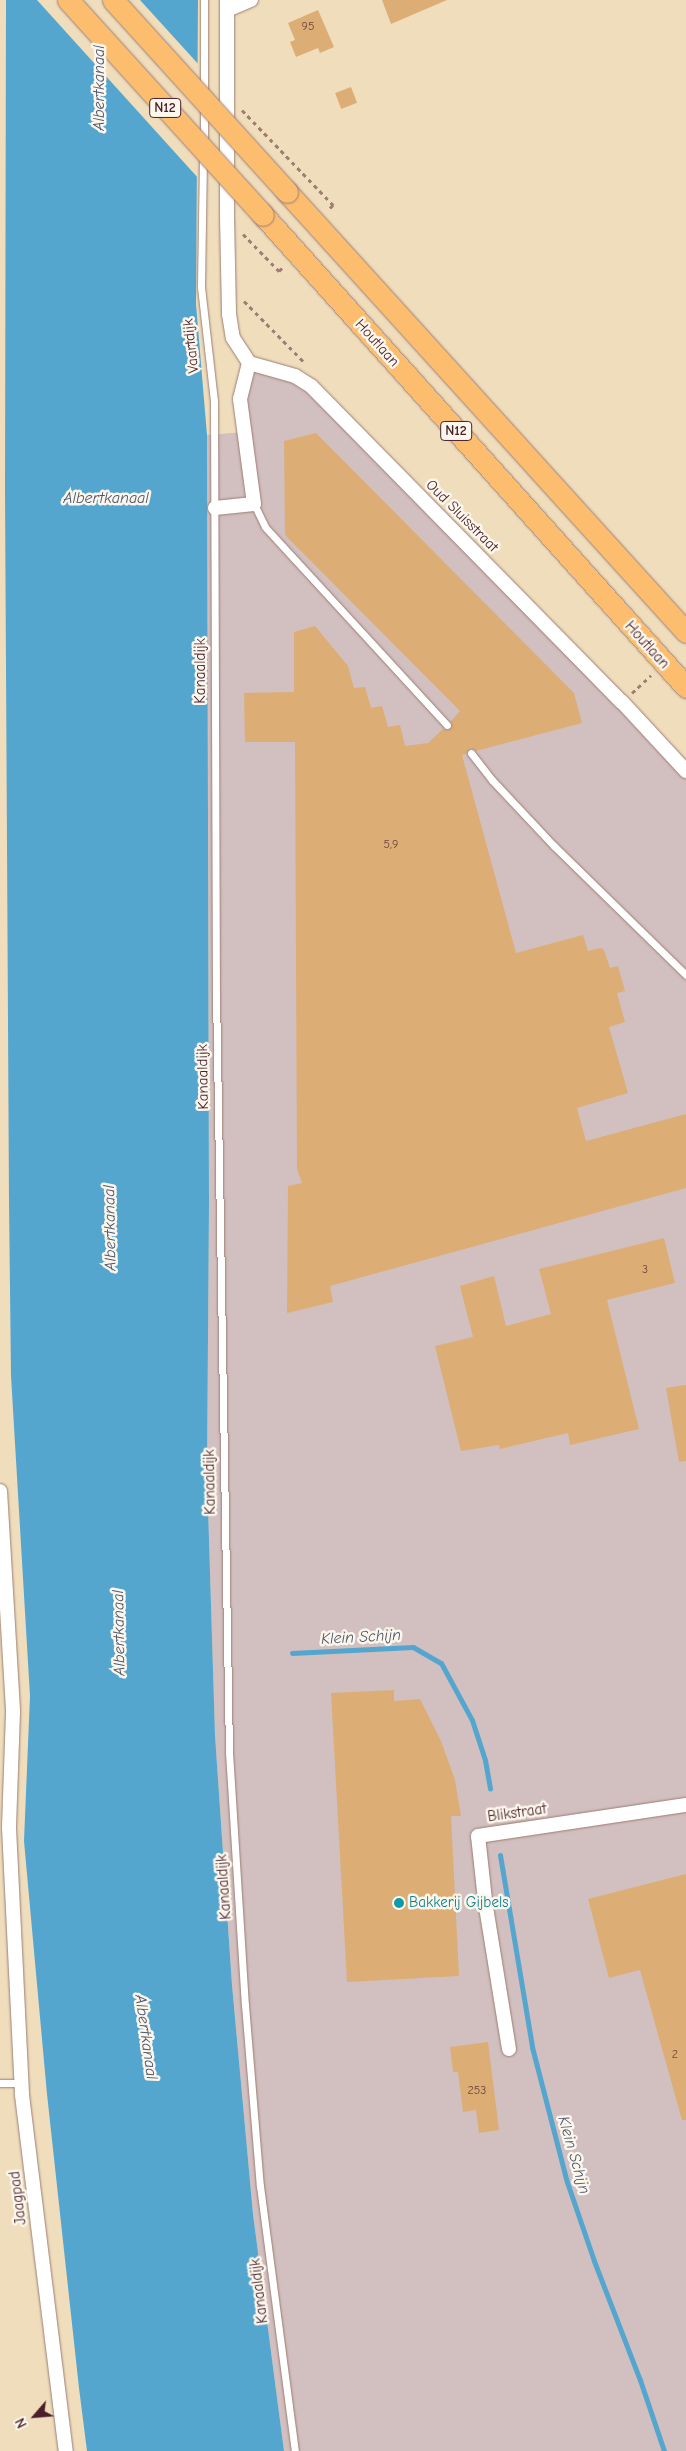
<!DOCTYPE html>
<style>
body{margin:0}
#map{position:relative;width:686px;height:2451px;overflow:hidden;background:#efddbc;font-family:"Comic Neue",sans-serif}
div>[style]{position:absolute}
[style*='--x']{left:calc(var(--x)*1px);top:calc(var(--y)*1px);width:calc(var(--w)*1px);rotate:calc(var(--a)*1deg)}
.industrial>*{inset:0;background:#d2bfbf}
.water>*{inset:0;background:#54a6cf}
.pier>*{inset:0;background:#efddbc}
.stream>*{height:5px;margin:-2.5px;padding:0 2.5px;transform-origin:2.5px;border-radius:2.5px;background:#54a6cf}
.building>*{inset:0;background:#dcae75;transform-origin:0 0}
.path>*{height:3px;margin-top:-1.5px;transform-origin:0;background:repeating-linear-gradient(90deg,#9c7e74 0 4px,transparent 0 8px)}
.roads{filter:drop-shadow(0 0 1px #9c7e74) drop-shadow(0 0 1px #9c7e74)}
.service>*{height:7px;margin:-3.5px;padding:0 3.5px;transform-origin:3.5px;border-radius:3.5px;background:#fff}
.minor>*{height:14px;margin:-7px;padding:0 7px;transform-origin:7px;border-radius:7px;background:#fff}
.primary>*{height:21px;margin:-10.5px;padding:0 10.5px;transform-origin:10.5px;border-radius:10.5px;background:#fcbd6e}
.bridges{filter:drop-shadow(0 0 1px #9c7e74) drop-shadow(0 0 1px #9c7e74)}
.primary-bridge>*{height:21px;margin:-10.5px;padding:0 10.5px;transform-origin:10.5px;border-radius:10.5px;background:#fcbd6e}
.dots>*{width:14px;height:14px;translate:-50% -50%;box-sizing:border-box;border:2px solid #fbf7ec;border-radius:50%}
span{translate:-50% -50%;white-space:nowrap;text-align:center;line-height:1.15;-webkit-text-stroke:5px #fbf7ec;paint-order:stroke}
.number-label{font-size:12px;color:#6e433e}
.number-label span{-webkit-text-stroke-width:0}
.shield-label span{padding:1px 4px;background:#fbf7ec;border:1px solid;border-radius:4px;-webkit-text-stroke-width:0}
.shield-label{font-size:14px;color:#4a1f2b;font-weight:700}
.street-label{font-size:15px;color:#4a1f2b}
.culture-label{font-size:15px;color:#0d838f}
.left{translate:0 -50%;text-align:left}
.water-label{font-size:16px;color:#4e556d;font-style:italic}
.north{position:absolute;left:10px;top:2391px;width:50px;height:50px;-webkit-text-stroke:4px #fbf7ec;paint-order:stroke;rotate:243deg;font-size:14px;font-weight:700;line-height:20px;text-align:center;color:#4a1f2b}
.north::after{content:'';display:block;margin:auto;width:18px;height:22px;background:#4a1f2b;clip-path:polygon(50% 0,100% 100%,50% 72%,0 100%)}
</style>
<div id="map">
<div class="industrial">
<div style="clip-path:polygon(249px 363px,295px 376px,686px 771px,686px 2451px,284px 2451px,253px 2214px,232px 1985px,215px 1735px,207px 1474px,209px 1205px,207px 435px,245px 432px)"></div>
</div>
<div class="water">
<div style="clip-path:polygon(6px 0,198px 0,196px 304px,207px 435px,209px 1205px,207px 1474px,215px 1735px,232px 1985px,253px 2214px,284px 2451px,87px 2451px,79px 2388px,47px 2094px,24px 1841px,30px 1696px,11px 1376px,9px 1201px,5px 490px)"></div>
</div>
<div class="pier">
<div style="clip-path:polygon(37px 0,140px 0,200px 66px,199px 179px)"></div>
</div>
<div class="stream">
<div style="--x:292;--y:1653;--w:121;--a:-2.8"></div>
<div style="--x:413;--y:1647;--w:32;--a:30"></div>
<div style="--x:441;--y:1663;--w:65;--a:61.5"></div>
<div style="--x:472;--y:1720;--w:42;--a:72"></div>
<div style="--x:485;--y:1760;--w:29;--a:80"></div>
<div style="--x:500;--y:1855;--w:195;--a:80.5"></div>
<div style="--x:532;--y:2047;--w:139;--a:75.5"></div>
<div style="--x:567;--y:2182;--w:83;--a:71.1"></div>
<div style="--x:594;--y:2261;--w:128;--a:68.9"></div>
<div style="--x:640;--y:2380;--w:75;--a:71.3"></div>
</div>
<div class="building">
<div style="clip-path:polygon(382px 0,447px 0,391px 24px)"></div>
<div style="clip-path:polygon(318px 10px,334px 47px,320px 53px,318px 48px,296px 57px,290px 42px,295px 40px,288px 23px)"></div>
<div style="left:351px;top:87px;width:17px;height:17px;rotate:69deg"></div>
<div style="clip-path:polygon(316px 433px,574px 693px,582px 723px,476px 751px,470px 748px,466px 754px,462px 755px,516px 953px,583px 935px,588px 951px,601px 948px,604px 950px,610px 968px,618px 966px,625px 991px,617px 993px,625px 1022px,609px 1027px,628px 1093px,577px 1108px,586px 1141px,686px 1114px,686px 1188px,330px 1286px,333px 1302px,287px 1313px,288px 1186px,302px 1183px,297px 1169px,295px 742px,245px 742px,244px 693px,294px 692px,294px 632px,315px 626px,348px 666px,354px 688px,365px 687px,371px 708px,382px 706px,388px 727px,400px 725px,405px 746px,428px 743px,443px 729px,451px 729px,451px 721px,460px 711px,285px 535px,284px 441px)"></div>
<div style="clip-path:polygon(664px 1238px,675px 1283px,607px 1300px,639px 1429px,570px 1445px,568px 1433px,500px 1449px,499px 1445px,461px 1451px,435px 1346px,473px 1337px,460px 1286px,494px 1276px,506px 1326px,551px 1314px,539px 1269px)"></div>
<div style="clip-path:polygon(686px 1385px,686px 1461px,679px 1462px,666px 1388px)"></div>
<div style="clip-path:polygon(394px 1690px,394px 1701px,420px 1699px,441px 1741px,455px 1780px,461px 1816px,451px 1816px,459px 1976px,347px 1982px,331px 1693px)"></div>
<div style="clip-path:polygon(686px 1874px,686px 2120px,682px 2120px,640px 1970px,609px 1978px,588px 1899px)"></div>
<div style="clip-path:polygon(488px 2042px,499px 2130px,479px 2133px,476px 2110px,463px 2112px,458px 2072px,453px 2072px,450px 2047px)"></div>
</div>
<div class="path">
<div style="--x:242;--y:110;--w:132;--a:46.2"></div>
<div style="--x:333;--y:205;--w:7;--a:135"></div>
<div style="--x:243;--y:234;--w:52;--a:45.8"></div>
<div style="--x:279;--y:271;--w:7;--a:-45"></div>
<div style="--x:244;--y:301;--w:87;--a:45.5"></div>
<div style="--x:632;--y:693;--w:26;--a:-43"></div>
</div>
<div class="roads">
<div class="service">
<div style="--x:204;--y:92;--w:92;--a:-90"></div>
<div style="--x:204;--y:142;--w:34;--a:-90"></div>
<div style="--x:203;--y:158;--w:129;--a:90.9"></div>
<div style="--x:201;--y:287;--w:115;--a:83.5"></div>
<div style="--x:214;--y:401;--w:592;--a:89.81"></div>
<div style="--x:216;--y:993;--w:759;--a:89.02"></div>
<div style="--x:229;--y:1752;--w:254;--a:86.4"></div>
<div style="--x:245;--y:2005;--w:182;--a:85.3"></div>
<div style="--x:260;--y:2186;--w:267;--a:82.5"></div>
<div style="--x:254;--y:504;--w:25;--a:64"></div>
<div style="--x:265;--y:527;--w:269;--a:47.4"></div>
<div style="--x:471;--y:753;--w:34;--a:52"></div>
<div style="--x:492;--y:780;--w:91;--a:46.8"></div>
<div style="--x:554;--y:846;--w:185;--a:44.3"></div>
<div style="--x:0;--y:2083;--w:22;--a:0"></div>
</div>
<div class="minor">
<div style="--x:227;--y:0;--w:217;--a:90"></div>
<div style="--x:227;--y:217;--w:97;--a:88.8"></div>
<div style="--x:229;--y:314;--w:24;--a:81"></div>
<div style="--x:233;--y:338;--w:30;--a:57"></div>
<div style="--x:249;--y:363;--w:48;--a:15.8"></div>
<div style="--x:295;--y:376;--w:19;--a:32"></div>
<div style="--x:311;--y:386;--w:443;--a:45.5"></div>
<div style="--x:622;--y:702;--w:94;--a:47.2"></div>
<div style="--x:227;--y:10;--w:26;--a:-23"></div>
<div style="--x:215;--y:508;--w:39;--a:-6"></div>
<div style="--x:254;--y:504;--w:106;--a:-97.6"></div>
<div style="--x:240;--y:399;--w:37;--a:-76"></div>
<div style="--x:0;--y:1491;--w:221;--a:86.6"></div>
<div style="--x:13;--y:1712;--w:116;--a:92"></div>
<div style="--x:9;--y:1828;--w:267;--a:87.2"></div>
<div style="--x:22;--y:2095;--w:359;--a:83"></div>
<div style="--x:509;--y:2049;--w:151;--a:-99.2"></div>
<div style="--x:485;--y:1900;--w:64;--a:-96.2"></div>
<div style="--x:478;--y:1836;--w:210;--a:-8.5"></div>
</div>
<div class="primary">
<div style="--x:287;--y:192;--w:594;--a:47.8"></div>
<div style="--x:263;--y:215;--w:634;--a:48.13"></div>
</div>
</div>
<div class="bridges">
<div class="primary-bridge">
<div style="--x:68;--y:0;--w:290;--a:47.8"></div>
<div style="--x:113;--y:0;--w:259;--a:47.8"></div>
</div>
</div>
<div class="dots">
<div style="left:399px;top:1903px;background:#0f9aa8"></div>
</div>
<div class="number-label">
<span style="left:308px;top:27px">95</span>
<span style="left:391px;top:845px">5,9</span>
<span style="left:645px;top:1270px">3</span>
<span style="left:675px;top:2055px">2</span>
<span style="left:477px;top:2091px">253</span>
</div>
<div class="shield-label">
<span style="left:165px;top:108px">N12</span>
<span style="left:456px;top:431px">N12</span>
</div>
<div class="street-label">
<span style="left:377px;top:343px;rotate:48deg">Houtlaan</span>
<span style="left:191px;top:346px;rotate:-96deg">Vaartdijk</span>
<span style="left:462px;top:516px;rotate:45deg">Oud Sluisstraat</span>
<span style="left:647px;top:645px;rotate:48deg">Houtlaan</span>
<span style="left:201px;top:671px;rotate:-90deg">Kanaaldijk</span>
<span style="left:203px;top:1077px;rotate:-91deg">Kanaaldijk</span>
<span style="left:210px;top:1482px;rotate:-91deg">Kanaaldijk</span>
<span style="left:517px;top:1813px;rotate:-8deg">Blikstraat</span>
<span style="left:224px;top:1887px;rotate:-94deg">Kanaaldijk</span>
<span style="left:18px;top:2198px;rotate:-97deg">Jaagpad</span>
<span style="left:259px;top:2291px;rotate:-97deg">Kanaaldijk</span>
</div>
<div class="culture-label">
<span class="left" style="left:409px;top:1903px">Bakkerij Gijbels</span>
</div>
<div class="water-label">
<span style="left:99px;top:88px;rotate:-90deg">Albertkanaal</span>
<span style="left:106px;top:498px">Albertkanaal</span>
<span style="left:110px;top:1228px;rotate:-91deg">Albertkanaal</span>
<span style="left:119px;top:1633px;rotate:-91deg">Albertkanaal</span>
<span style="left:361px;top:1637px;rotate:-3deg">Klein Schijn</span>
<span style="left:146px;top:2037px;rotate:82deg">Albertkanaal</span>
<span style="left:574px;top:2155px;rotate:74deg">Klein Schijn</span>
</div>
<div class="north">N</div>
</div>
